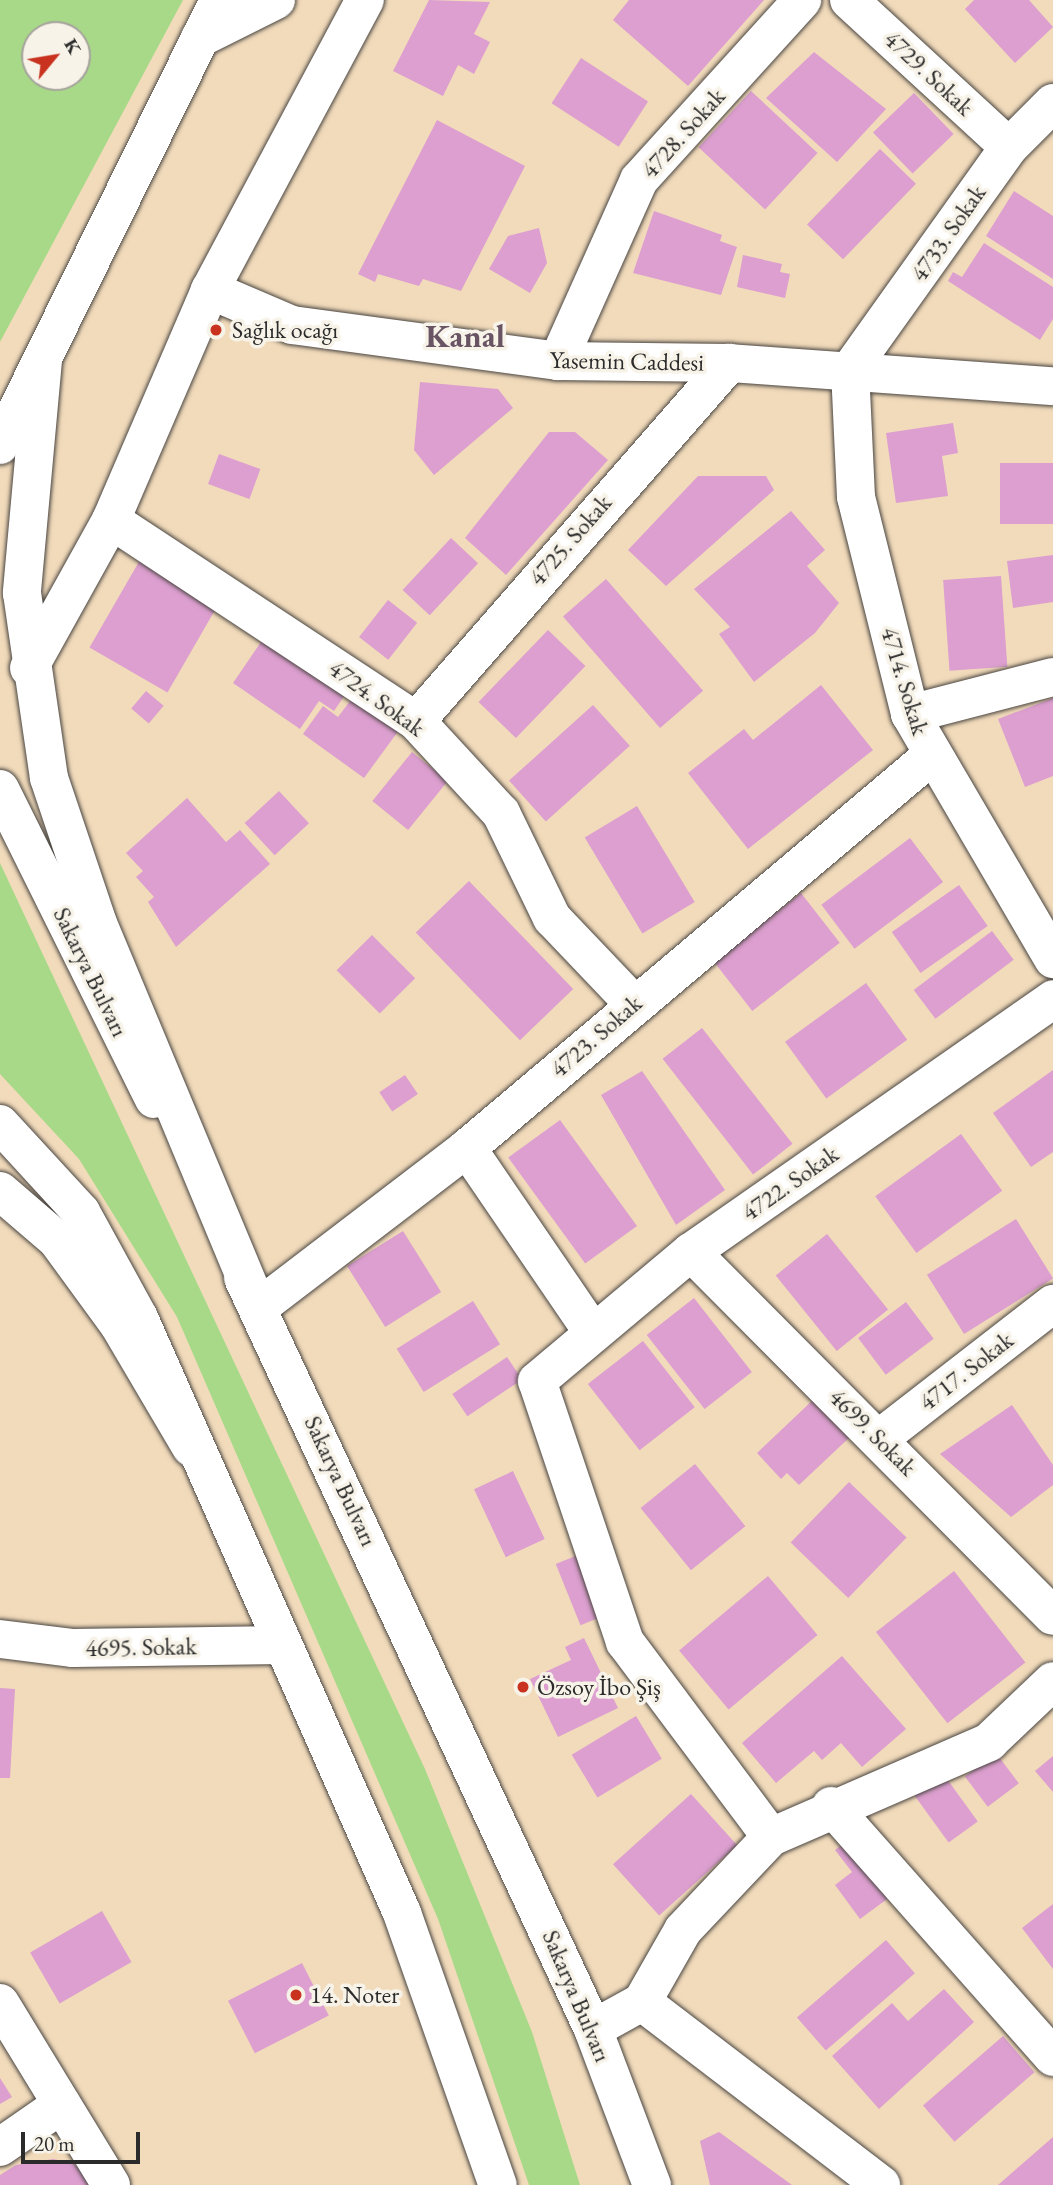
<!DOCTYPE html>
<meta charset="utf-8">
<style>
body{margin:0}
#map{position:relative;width:1053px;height:2185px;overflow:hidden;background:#f2dbbb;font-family:"EB Garamond",serif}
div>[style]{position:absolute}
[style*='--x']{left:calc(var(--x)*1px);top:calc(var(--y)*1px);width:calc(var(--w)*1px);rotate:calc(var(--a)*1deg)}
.green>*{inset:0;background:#a8d988}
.building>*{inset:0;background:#dc9fcf;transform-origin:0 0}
.roads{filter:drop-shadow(0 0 2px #494541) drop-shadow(0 0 2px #494541)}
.minor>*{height:38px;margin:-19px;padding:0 19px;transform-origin:19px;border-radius:19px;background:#fff}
.major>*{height:38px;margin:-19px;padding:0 19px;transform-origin:19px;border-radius:19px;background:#fff}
.highway>*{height:38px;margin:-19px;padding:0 19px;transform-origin:19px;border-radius:19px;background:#fff}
.dots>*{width:19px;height:19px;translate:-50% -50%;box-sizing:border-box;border:4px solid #f7f3e8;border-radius:50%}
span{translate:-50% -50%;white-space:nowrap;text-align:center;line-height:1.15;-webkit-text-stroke:7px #f7f3e8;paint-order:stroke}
.street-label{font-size:24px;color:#2b2b2b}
.poi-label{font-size:24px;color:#2b2b2b}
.left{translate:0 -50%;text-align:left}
.district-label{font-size:32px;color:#695464;font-weight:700}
.north{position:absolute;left:21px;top:21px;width:70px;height:70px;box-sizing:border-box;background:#f7f3e8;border:2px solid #a5a39c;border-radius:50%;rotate:60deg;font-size:19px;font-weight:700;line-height:28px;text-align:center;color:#2b2b2b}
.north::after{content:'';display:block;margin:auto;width:24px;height:32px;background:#c8321e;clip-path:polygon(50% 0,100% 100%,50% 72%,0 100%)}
.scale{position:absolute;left:21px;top:2132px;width:119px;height:32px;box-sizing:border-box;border:4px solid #2b2b2b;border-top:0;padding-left:9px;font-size:21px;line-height:24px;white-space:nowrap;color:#2b2b2b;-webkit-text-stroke:5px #f7f3e8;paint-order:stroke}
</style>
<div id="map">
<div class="green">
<div style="clip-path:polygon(evenodd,0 0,183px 0,0 342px,0 0,77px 35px,77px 77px,35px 77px,35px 35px,77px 35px)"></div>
<div style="clip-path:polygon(0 863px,425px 1769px,532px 2032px,580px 2185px,529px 2185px,438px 1919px,177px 1317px,79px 1159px,0 1074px)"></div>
</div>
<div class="building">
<div style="clip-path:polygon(429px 0,490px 2px,474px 34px,490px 42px,474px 74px,458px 65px,443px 96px,393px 71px)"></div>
<div style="clip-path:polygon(629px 0,764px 0,688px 86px,613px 20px)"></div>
<div style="clip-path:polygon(974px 0,1029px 0,1053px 27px,1015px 63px,965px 9px)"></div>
<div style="clip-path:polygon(814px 52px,886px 109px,837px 162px,766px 98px)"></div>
<div style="left:581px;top:58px;width:80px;height:54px;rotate:33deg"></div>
<div style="left:751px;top:91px;width:91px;height:77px;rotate:43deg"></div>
<div style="left:914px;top:93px;width:57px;height:57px;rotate:46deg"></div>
<div style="clip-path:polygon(437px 120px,525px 166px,461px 291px,423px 279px,419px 286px,378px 274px,375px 282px,358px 274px)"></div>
<div style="left:880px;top:149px;width:50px;height:105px;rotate:44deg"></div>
<div style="clip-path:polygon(1014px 191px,1053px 216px,1053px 279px,986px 236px)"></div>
<div style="clip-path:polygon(654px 211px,722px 235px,720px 241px,737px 247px,721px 295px,633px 273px)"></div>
<div style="clip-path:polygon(539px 228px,547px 263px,530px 293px,489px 269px,508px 236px)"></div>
<div style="clip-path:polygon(984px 243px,1053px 287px,1053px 319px,1040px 340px,948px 281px,953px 272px,962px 277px)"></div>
<div style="clip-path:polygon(743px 255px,782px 264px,780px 272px,790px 274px,785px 298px,737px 287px)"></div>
<div style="clip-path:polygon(420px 382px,498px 389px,513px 408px,434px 475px,414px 450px)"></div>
<div style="clip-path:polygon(953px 423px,958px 453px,942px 456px,948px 496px,896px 503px,886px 433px)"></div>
<div style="clip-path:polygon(549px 432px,575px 432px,608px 460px,506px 575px,465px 538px)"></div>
<div style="left:219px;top:454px;width:44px;height:32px;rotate:20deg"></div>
<div style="left:1053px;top:463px;width:61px;height:53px;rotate:90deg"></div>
<div style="clip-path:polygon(698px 476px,766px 476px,774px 490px,666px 586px,628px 550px)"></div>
<div style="clip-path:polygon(791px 511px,825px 550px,807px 566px,839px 603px,815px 633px,754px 682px,719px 634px,730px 627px,694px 589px)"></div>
<div style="left:451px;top:538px;width:37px;height:71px;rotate:43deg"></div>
<div style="left:144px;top:553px;width:90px;height:109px;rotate:30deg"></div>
<div style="clip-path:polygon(1053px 555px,1053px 602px,1013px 608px,1007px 561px)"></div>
<div style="left:1001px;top:576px;width:91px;height:58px;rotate:86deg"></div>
<div style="left:606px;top:579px;width:148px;height:57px;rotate:49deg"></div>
<div style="left:388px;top:600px;width:37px;height:47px;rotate:38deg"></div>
<div style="left:548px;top:630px;width:52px;height:100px;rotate:44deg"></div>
<div style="clip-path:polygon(265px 636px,347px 692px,334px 711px,319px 701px,300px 729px,233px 683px)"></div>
<div style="clip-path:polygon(821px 685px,873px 750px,748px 849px,688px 773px,744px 729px,753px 740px)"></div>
<div style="left:146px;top:691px;width:23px;height:23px;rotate:40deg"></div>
<div style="clip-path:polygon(356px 693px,402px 726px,364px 778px,303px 734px,323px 706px,338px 717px)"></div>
<div style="clip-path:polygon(1053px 698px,1053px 776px,1025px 787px,998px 719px)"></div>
<div style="left:593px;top:705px;width:55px;height:113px;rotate:48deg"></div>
<div style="left:412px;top:752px;width:46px;height:63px;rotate:39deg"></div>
<div style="left:279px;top:791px;width:44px;height:47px;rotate:47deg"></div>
<div style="clip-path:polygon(187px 798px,226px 842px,240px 830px,270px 864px,176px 947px,148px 902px,154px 897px,136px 877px,143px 871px,126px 853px)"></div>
<div style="left:637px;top:806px;width:112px;height:61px;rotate:59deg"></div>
<div style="left:910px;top:838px;width:55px;height:111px;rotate:53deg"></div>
<div style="left:469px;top:881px;width:150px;height:74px;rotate:46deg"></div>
<div style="left:959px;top:885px;width:50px;height:82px;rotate:55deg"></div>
<div style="left:801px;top:893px;width:63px;height:111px;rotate:52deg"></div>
<div style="left:992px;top:931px;width:36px;height:98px;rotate:53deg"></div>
<div style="left:372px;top:935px;width:61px;height:50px;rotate:45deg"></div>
<div style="left:866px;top:983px;width:70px;height:100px;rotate:54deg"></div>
<div style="left:702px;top:1028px;width:147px;height:50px;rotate:52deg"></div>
<div style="clip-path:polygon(1053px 1070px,1053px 1152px,1031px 1167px,993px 1113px)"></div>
<div style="clip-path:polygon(642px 1071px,725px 1190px,676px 1225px,601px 1095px)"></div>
<div style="left:405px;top:1075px;width:23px;height:31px;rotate:56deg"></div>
<div style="left:560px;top:1120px;width:131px;height:64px;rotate:54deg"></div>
<div style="left:961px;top:1134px;width:70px;height:106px;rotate:54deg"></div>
<div style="left:1016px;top:1219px;width:70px;height:105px;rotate:58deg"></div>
<div style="left:403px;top:1231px;width:72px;height:66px;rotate:58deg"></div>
<div style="left:827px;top:1234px;width:97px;height:66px;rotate:51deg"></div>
<div style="left:694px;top:1298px;width:94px;height:60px;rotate:52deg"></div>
<div style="left:473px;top:1301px;width:51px;height:90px;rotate:58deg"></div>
<div style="left:906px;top:1302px;width:46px;height:60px;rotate:53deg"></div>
<div style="left:643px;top:1341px;width:84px;height:70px;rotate:52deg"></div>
<div style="left:507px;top:1357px;width:27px;height:66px;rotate:56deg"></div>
<div style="clip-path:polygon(815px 1398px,851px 1436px,799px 1485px,787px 1473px,781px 1479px,757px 1453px)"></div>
<div style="clip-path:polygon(1012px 1405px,1053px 1465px,1053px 1485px,1011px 1517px,940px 1454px)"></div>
<div style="left:695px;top:1464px;width:80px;height:70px;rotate:51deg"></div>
<div style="left:513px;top:1471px;width:75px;height:43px;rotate:65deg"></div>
<div style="left:849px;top:1482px;width:80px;height:84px;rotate:44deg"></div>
<div style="left:578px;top:1555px;width:66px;height:24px;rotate:68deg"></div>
<div style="left:954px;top:1571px;width:116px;height:99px;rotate:52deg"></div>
<div style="left:768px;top:1576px;width:77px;height:116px;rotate:50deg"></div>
<div style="clip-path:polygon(584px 1638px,618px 1708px,558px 1737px,530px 1679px,571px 1660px,565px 1647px)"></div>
<div style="clip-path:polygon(842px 1656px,906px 1729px,862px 1767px,841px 1743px,822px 1760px,814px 1751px,776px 1783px,742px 1743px)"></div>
<div style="clip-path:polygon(0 1688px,15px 1689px,10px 1778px,0 1778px)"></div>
<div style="left:636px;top:1716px;width:50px;height:75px;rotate:59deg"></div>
<div style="left:996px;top:1753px;width:38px;height:39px;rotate:53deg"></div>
<div style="clip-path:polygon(1053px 1756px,1053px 1792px,1035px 1771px)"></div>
<div style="left:939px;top:1768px;width:66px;height:36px;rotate:54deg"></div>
<div style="left:691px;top:1794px;width:69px;height:105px;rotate:48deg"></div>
<div style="clip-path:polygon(855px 1835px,898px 1891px,860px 1919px,835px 1885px,852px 1872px,835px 1850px)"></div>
<div style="clip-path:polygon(1053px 1904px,1053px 1969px,1022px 1928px)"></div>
<div style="left:102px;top:1911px;width:59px;height:83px;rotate:60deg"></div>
<div style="left:886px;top:1940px;width:44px;height:118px;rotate:49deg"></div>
<div style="left:302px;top:1963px;width:59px;height:83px;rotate:63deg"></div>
<div style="clip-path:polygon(944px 1989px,974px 2022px,879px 2109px,832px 2056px,892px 2003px,908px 2021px)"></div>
<div style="left:1003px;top:2036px;width:48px;height:106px;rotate:49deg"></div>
<div style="clip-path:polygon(0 2078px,12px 2097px,0 2104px)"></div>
<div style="clip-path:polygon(719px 2132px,792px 2185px,710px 2185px,700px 2141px)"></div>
<div style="clip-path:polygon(1053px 2137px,1053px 2185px,998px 2185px)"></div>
<div style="clip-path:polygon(53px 2159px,72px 2163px,101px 2185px,0 2185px,0 2175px,16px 2165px)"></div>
</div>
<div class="roads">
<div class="minor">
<div style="--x:849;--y:0;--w:217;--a:42.6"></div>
<div style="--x:200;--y:38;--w:85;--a:-26.6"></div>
<div style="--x:1053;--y:103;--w:62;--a:135"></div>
<div style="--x:1009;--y:147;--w:274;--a:125.5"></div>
<div style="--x:850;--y:370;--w:127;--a:87.3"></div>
<div style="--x:856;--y:497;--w:224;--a:76"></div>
<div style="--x:910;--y:714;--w:284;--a:59.7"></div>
<div style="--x:210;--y:290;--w:89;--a:23.1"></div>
<div style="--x:292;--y:325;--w:268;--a:7.7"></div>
<div style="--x:558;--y:361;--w:171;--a:0.7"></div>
<div style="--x:729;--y:363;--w:325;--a:4.1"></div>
<div style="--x:558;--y:361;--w:198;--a:-65.9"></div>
<div style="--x:639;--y:180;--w:243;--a:-47.8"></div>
<div style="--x:111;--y:520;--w:365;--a:33.4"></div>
<div style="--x:416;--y:721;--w:125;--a:47.3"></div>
<div style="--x:501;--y:813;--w:117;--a:64.1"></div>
<div style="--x:552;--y:918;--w:117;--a:46.4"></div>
<div style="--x:29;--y:668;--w:169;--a:-61"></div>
<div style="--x:111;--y:520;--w:250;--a:-66.7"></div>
<div style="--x:210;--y:290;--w:329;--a:-61.9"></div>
<div style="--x:910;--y:714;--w:148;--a:-14.5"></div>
<div style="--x:416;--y:721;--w:476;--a:-48.8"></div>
<div style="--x:467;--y:1148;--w:224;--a:55.7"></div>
<div style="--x:691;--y:1252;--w:513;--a:45.16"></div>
<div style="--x:258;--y:1308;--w:263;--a:-37.4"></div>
<div style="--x:467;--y:1148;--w:606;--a:-40.18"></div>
<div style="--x:880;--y:1438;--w:219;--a:-37.8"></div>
<div style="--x:0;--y:1639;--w:74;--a:7"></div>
<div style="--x:73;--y:1648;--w:209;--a:-0.8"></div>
<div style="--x:831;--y:1806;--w:335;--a:48.5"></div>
<div style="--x:771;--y:1837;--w:244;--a:-126.8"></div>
<div style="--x:625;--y:1642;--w:275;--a:-108.6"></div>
<div style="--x:537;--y:1381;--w:201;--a:-40"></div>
<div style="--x:691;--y:1252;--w:442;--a:-34.9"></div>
<div style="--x:642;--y:2002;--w:83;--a:-60.3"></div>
<div style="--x:683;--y:1930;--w:128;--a:-46.6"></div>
<div style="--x:771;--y:1837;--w:238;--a:-23.5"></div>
<div style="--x:989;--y:1742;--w:88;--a:-43.6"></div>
<div style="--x:0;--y:2003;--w:213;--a:58.6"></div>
<div style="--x:593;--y:2029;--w:56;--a:-28.9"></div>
<div style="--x:642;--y:2002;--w:301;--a:37.4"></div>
<div style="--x:0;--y:2147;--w:75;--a:-34.7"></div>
</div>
<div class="major">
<div style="--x:0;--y:789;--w:346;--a:63.6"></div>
<div style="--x:0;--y:1124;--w:120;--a:47.4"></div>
<div style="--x:81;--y:1212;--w:121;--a:61.3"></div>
<div style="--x:139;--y:1318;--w:651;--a:66.15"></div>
<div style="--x:402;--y:1913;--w:288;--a:70.6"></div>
<div style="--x:243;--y:1278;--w:829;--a:65.01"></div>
<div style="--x:593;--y:2029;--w:167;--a:69.3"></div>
</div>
<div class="highway">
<div style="--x:43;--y:360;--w:234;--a:95.2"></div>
<div style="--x:22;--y:593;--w:187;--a:81.7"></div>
<div style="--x:49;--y:778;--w:151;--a:71.4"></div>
<div style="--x:97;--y:921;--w:419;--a:67.4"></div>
<div style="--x:0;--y:445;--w:496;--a:-63.8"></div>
<div style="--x:0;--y:1191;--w:75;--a:40.7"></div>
<div style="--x:57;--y:1240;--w:105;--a:53.9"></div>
<div style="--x:119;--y:1325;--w:142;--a:59.5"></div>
</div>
</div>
<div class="dots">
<div style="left:216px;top:330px;background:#c8321e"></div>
<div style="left:523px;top:1687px;background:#c8321e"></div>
<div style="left:296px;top:1995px;background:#c8321e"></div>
</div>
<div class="street-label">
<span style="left:929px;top:73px;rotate:43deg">4729. Sokak</span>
<span style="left:683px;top:133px;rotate:-48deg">4728. Sokak</span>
<span style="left:948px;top:233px;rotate:-55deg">4733. Sokak</span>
<span style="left:627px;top:361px;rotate:1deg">Yasemin Caddesi</span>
<span style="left:570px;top:540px;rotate:-49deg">4725. Sokak</span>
<span style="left:905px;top:681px;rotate:73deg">4714. Sokak</span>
<span style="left:377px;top:698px;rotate:36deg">4724. Sokak</span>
<span style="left:91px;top:972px;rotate:64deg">Sakarya Bulvarı</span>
<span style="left:596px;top:1036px;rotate:-41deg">4723. Sokak</span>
<span style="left:790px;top:1183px;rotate:-35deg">4722. Sokak</span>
<span style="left:966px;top:1371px;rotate:-38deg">4717. Sokak</span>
<span style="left:873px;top:1432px;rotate:45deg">4699. Sokak</span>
<span style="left:341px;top:1481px;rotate:65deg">Sakarya Bulvarı</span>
<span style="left:141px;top:1647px;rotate:-1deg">4695. Sokak</span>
<span style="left:577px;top:1996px;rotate:67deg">Sakarya Bulvarı</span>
</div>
<div class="poi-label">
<span class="left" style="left:232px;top:330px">Sağlık ocağı</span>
<span class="left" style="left:537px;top:1687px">Özsoy İbo Şiş</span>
<span class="left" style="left:310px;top:1995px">14. Noter</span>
</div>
<div class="district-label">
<span style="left:465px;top:336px">Kanal</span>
</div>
<div class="north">K</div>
<div class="scale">20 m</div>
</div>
